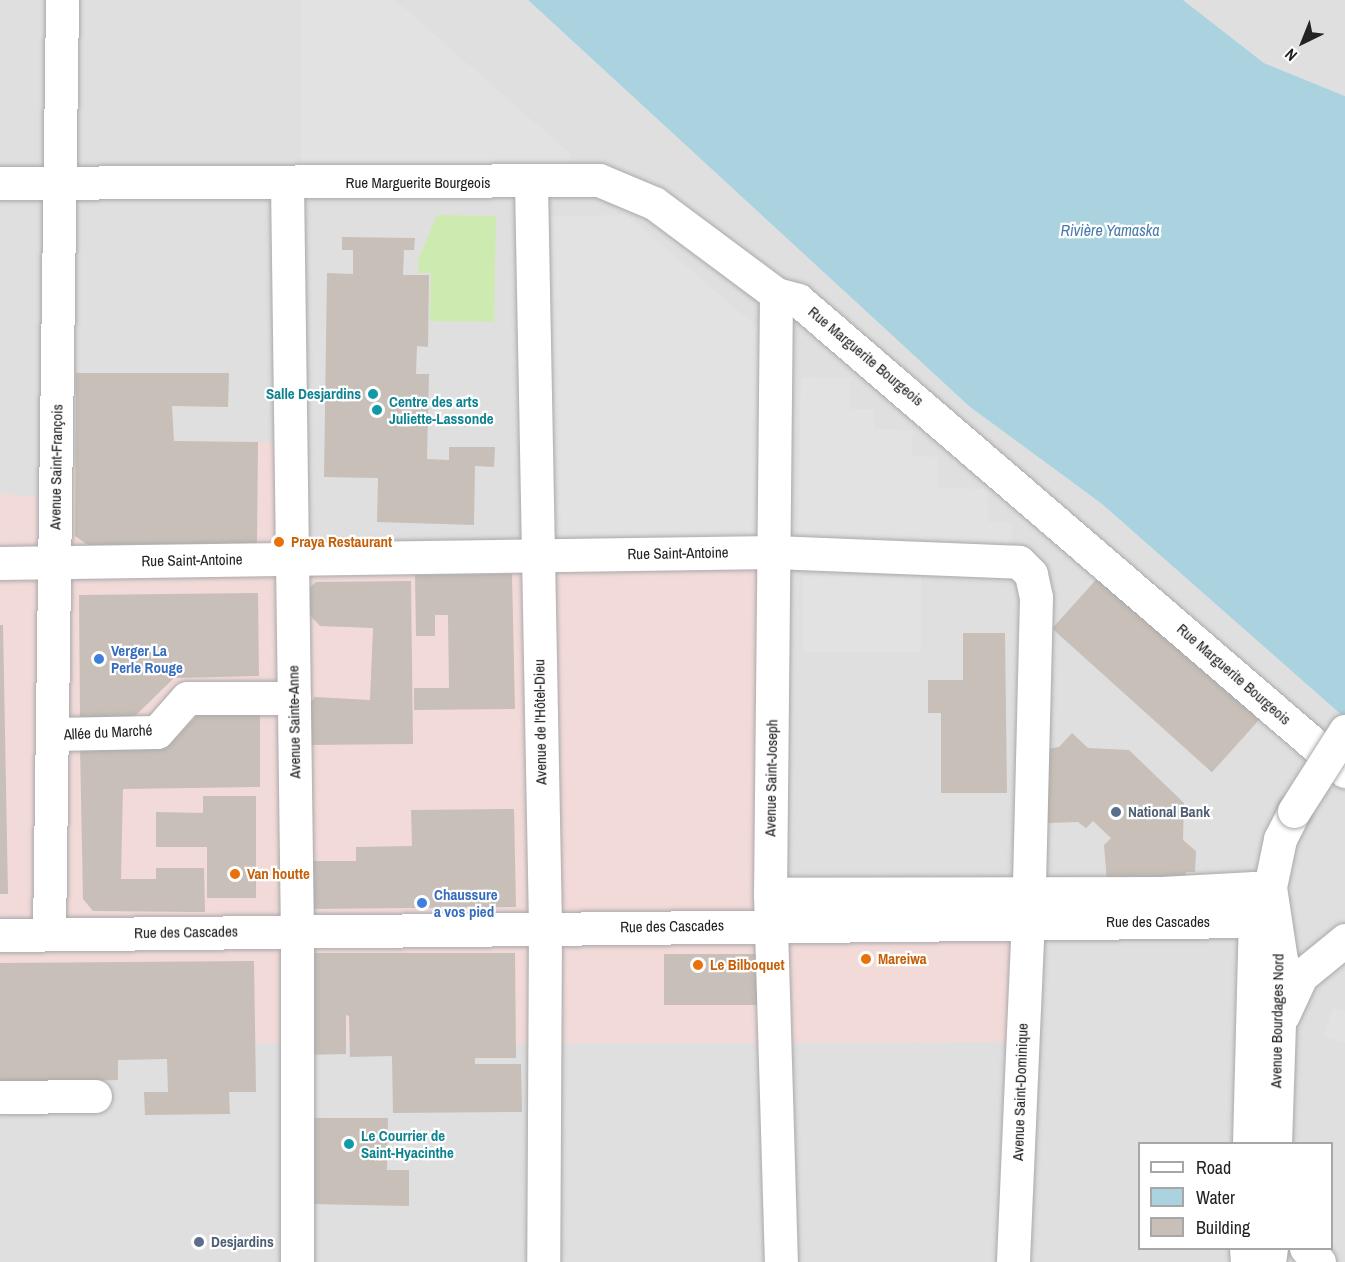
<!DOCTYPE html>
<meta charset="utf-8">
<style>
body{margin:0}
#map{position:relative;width:1345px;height:1262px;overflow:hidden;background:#f2efe9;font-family:"Archivo Narrow",sans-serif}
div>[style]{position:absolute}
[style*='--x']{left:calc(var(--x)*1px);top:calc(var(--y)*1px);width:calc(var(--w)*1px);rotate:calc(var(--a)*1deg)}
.residential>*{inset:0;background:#e0dfdf}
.commercial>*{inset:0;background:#f2dad9}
.grass>*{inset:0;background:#cdebb0}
.parking>*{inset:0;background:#e2e2e2;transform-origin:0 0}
.water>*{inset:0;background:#aad3df}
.building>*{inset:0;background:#c7bfb8;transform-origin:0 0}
.roads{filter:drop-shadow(0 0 2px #a9a9a9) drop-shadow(0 0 2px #a9a9a9)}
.minor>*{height:33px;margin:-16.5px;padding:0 16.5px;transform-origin:16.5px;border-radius:16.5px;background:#fff}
.bridges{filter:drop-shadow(0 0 2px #a9a9a9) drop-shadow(0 0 2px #a9a9a9)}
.minor-bridge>*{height:33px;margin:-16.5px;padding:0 16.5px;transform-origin:16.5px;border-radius:16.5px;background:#fff}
.dots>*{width:16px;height:16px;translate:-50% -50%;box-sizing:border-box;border:3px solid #fff;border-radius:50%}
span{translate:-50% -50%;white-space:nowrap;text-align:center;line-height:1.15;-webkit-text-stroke:4.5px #fff;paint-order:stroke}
.street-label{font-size:15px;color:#222}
.culture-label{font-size:15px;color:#0d838f;font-weight:700}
.right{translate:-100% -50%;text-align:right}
.left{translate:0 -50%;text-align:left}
.food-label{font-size:15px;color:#c56008;font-weight:700}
.shop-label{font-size:15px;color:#366cbe;font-weight:700}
.service-label{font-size:15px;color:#4e5e75;font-weight:700}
.water-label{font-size:16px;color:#4a7aab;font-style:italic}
.legend{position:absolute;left:1138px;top:1142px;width:195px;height:108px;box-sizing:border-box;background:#fff;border:2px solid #a7a7a7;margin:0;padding:8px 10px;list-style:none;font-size:18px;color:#222}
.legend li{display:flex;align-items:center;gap:12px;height:30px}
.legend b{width:30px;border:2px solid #a7a7a7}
.north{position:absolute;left:1273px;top:12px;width:60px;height:60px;-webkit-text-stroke:4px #fff;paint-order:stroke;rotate:223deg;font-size:16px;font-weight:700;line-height:24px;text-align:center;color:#222}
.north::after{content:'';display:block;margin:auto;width:21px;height:27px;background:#222;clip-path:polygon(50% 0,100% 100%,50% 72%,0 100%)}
</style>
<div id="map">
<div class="residential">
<div style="clip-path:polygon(evenodd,0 0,528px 0,970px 407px,1102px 504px,1345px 718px,1345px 1262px,0 1262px,0 0,1140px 1144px,1332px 1144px,1332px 1248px,1140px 1248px,1140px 1144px)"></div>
<div style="clip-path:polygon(1183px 0,1345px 0,1345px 96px,1264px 63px)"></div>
</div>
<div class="commercial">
<div style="clip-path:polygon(291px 440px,292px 558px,774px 552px,770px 894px,1029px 894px,1014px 1042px,306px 1044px,0 1039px,0 493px,56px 500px,56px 459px)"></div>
</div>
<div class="grass">
<div style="clip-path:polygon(437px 215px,496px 216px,494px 322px,430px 321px,431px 273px,418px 273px,418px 260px)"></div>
</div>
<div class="parking">
<div style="clip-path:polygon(301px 0,395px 0,572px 155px,567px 180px,301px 179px)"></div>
<div style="clip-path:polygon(627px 215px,762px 331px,763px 540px,551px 540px,550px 216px)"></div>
<div style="clip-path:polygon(801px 377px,850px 378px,850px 409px,874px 409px,875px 429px,913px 430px,912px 456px,938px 457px,938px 488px,988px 489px,988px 522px,1012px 522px,1011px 549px,798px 544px)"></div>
<div style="left:803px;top:576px;width:118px;height:76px"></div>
<div style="clip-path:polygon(1333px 1008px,1345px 1012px,1345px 1043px,1323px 1036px)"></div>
</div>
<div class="water">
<div style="clip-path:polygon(528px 0,1183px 0,1264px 63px,1345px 96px,1345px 718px,1102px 504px,970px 407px)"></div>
</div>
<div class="building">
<div style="clip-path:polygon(342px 237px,415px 238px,414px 250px,404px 250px,403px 275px,429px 275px,428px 347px,417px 346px,416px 374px,429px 374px,427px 459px,449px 460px,449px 447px,495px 447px,494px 467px,475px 466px,474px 525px,377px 522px,378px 478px,324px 477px,327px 273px,353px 274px,353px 250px,342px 250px)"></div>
<div style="clip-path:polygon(76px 373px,229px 373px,228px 407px,172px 406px,174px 441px,258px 442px,257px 543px,88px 545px,75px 536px)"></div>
<div style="left:1103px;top:572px;width:215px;height:76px;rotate:42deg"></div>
<div style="clip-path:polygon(512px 574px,515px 709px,414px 710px,414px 688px,449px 688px,448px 615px,435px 615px,435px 636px,416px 636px,415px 575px)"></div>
<div style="clip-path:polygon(411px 581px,413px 744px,306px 745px,306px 708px,315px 697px,370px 700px,373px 628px,320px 626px,309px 614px,308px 589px,316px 582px)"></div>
<div style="clip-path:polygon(258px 593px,259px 676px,174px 678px,133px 718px,80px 718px,79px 595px)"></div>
<div style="clip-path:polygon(0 625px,3px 625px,8px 894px,0 894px)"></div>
<div style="clip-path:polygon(963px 633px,1005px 633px,1007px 793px,941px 793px,941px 713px,928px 713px,928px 680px,963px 680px)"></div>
<div style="clip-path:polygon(203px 709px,260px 709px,260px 787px,123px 789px,121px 879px,156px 879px,156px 868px,204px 868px,205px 912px,93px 911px,83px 899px,80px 746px,168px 746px)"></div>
<div style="clip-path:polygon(1072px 733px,1088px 748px,1129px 750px,1184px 803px,1183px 840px,1196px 851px,1195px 872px,1186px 872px,1184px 881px,1107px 882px,1104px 845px,1111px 838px,1093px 821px,1086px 828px,1078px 822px,1048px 823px,1047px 749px,1059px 747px)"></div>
<div style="clip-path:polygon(203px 796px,256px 796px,256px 898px,207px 898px,207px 847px,156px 847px,156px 812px,203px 813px)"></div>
<div style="clip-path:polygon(514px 809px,516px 907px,311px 909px,311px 861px,356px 861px,356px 847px,412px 846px,411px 810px)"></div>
<div style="clip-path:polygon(309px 953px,515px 953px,516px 1058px,475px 1058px,475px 1064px,521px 1064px,522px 1112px,393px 1113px,392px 1056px,350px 1057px,349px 1016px,346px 1015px,346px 1054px,305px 1055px)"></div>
<div style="left:664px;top:954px;width:97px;height:51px"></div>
<div style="clip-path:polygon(254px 961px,256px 1092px,229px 1092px,230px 1114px,145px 1115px,144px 1092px,168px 1092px,167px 1059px,118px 1060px,118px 1080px,78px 1081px,0 1092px,0 963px)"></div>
<div style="clip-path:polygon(311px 1118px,388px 1118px,387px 1170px,409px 1170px,409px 1206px,310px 1204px)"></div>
</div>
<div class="roads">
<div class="minor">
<div style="--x:287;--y:182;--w:749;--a:89.24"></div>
<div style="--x:297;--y:931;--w:331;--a:90"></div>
<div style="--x:0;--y:183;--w:599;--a:-0.29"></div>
<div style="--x:599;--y:180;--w:60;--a:22.7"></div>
<div style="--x:654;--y:203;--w:152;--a:36.7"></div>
<div style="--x:776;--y:294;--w:23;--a:15"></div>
<div style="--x:798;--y:300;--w:722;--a:40.73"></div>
<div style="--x:531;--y:183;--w:745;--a:88.92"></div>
<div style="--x:545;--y:928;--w:334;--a:90.3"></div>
<div style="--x:776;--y:294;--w:600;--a:90.57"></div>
<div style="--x:770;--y:894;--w:368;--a:88.3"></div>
<div style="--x:0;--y:563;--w:774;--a:-0.81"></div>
<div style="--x:774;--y:552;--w:245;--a:2.3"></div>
<div style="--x:1019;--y:562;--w:17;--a:45"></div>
<div style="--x:1031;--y:574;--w:24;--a:78"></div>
<div style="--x:1036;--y:597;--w:297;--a:91.4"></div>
<div style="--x:1029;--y:894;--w:368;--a:92.5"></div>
<div style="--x:52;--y:734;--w:105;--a:-1.1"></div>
<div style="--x:157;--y:732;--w:45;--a:-48.6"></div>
<div style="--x:187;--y:698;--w:107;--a:0"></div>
<div style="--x:49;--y:934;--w:934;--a:-89.2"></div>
<div style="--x:0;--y:935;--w:1256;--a:-0.64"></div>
<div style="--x:1256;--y:921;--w:23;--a:-47"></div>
<div style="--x:1272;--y:904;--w:24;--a:-138"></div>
<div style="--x:1254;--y:888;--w:93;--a:176.9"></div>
<div style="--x:1161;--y:893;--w:391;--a:179.9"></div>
<div style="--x:1283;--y:1015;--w:43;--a:-65.2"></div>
<div style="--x:1301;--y:976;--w:57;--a:-39.3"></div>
<div style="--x:0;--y:1097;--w:95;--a:-0.6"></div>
<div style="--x:1249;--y:1144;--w:236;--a:-88.5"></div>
<div style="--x:1275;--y:1144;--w:184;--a:-88.1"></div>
<div style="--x:1281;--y:960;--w:74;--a:-98.6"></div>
<div style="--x:1270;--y:887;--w:49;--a:-78.2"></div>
<div style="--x:1280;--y:839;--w:31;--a:-63"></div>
<div style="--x:1246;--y:1248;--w:14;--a:86"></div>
<div style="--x:1306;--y:1248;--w:19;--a:47"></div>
<div style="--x:1269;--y:1262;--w:14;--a:-82"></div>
</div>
</div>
<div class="bridges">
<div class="minor-bridge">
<div style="--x:1294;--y:811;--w:95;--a:-57.5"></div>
</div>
</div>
<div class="dots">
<div style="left:373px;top:394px;background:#0f9aa8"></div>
<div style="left:377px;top:410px;background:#0f9aa8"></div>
<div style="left:279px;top:542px;background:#e8710a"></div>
<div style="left:99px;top:659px;background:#3f7fe0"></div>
<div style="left:1116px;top:812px;background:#5c6f8a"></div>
<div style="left:235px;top:874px;background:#e8710a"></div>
<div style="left:422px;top:903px;background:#3f7fe0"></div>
<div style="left:866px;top:959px;background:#e8710a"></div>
<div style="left:698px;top:965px;background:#e8710a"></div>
<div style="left:349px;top:1144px;background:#0f9aa8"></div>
<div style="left:199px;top:1242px;background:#5c6f8a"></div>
</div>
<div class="street-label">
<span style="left:418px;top:183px">Rue Marguerite Bourgeois</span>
<span style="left:866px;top:356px;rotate:40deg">Rue Marguerite Bourgeois</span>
<span style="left:56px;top:467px;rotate:-89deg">Avenue Saint-François</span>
<span style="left:678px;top:553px;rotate:-1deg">Rue Saint-Antoine</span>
<span style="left:192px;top:560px;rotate:-1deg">Rue Saint-Antoine</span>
<span style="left:1234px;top:674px;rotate:41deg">Rue Marguerite Bourgeois</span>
<span style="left:294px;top:722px;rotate:-91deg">Avenue Sainte-Anne</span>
<span style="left:540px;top:722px;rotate:-91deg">Avenue de l'Hôtel-Dieu</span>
<span style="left:108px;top:732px;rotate:-3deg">Allée du Marché</span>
<span style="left:771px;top:778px;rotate:-89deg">Avenue Saint-Joseph</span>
<span style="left:1158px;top:922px">Rue des Cascades</span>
<span style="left:672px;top:926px;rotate:-1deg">Rue des Cascades</span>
<span style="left:186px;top:932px;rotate:-1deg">Rue des Cascades</span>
<span style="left:1277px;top:1021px;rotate:-89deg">Avenue Bourdages Nord</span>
<span style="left:1020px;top:1092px;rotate:-88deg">Avenue Saint-Dominique</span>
</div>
<div class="culture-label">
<span class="right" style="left:361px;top:394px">Salle Desjardins</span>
<span class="left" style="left:389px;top:410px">Centre des arts<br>Juliette-Lassonde</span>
<span class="left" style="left:361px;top:1144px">Le Courrier de<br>Saint-Hyacinthe</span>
</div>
<div class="food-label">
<span class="left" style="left:291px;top:542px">Praya Restaurant</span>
<span class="left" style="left:247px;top:874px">Van houtte</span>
<span class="left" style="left:878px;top:959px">Mareiwa</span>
<span class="left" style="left:710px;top:965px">Le Bilboquet</span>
</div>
<div class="shop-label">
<span class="left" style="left:111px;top:659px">Verger La<br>Perle Rouge</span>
<span class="left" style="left:434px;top:903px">Chaussure<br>a vos pied</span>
</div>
<div class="service-label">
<span class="left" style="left:1128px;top:812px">National Bank</span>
<span class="left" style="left:211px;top:1242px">Desjardins</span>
</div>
<div class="water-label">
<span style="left:1110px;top:230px">Rivière Yamaska</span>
</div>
<ul class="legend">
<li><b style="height:8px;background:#fff"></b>Road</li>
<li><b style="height:16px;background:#aad3df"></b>Water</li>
<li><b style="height:16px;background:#c7bfb8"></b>Building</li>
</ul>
<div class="north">N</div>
</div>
